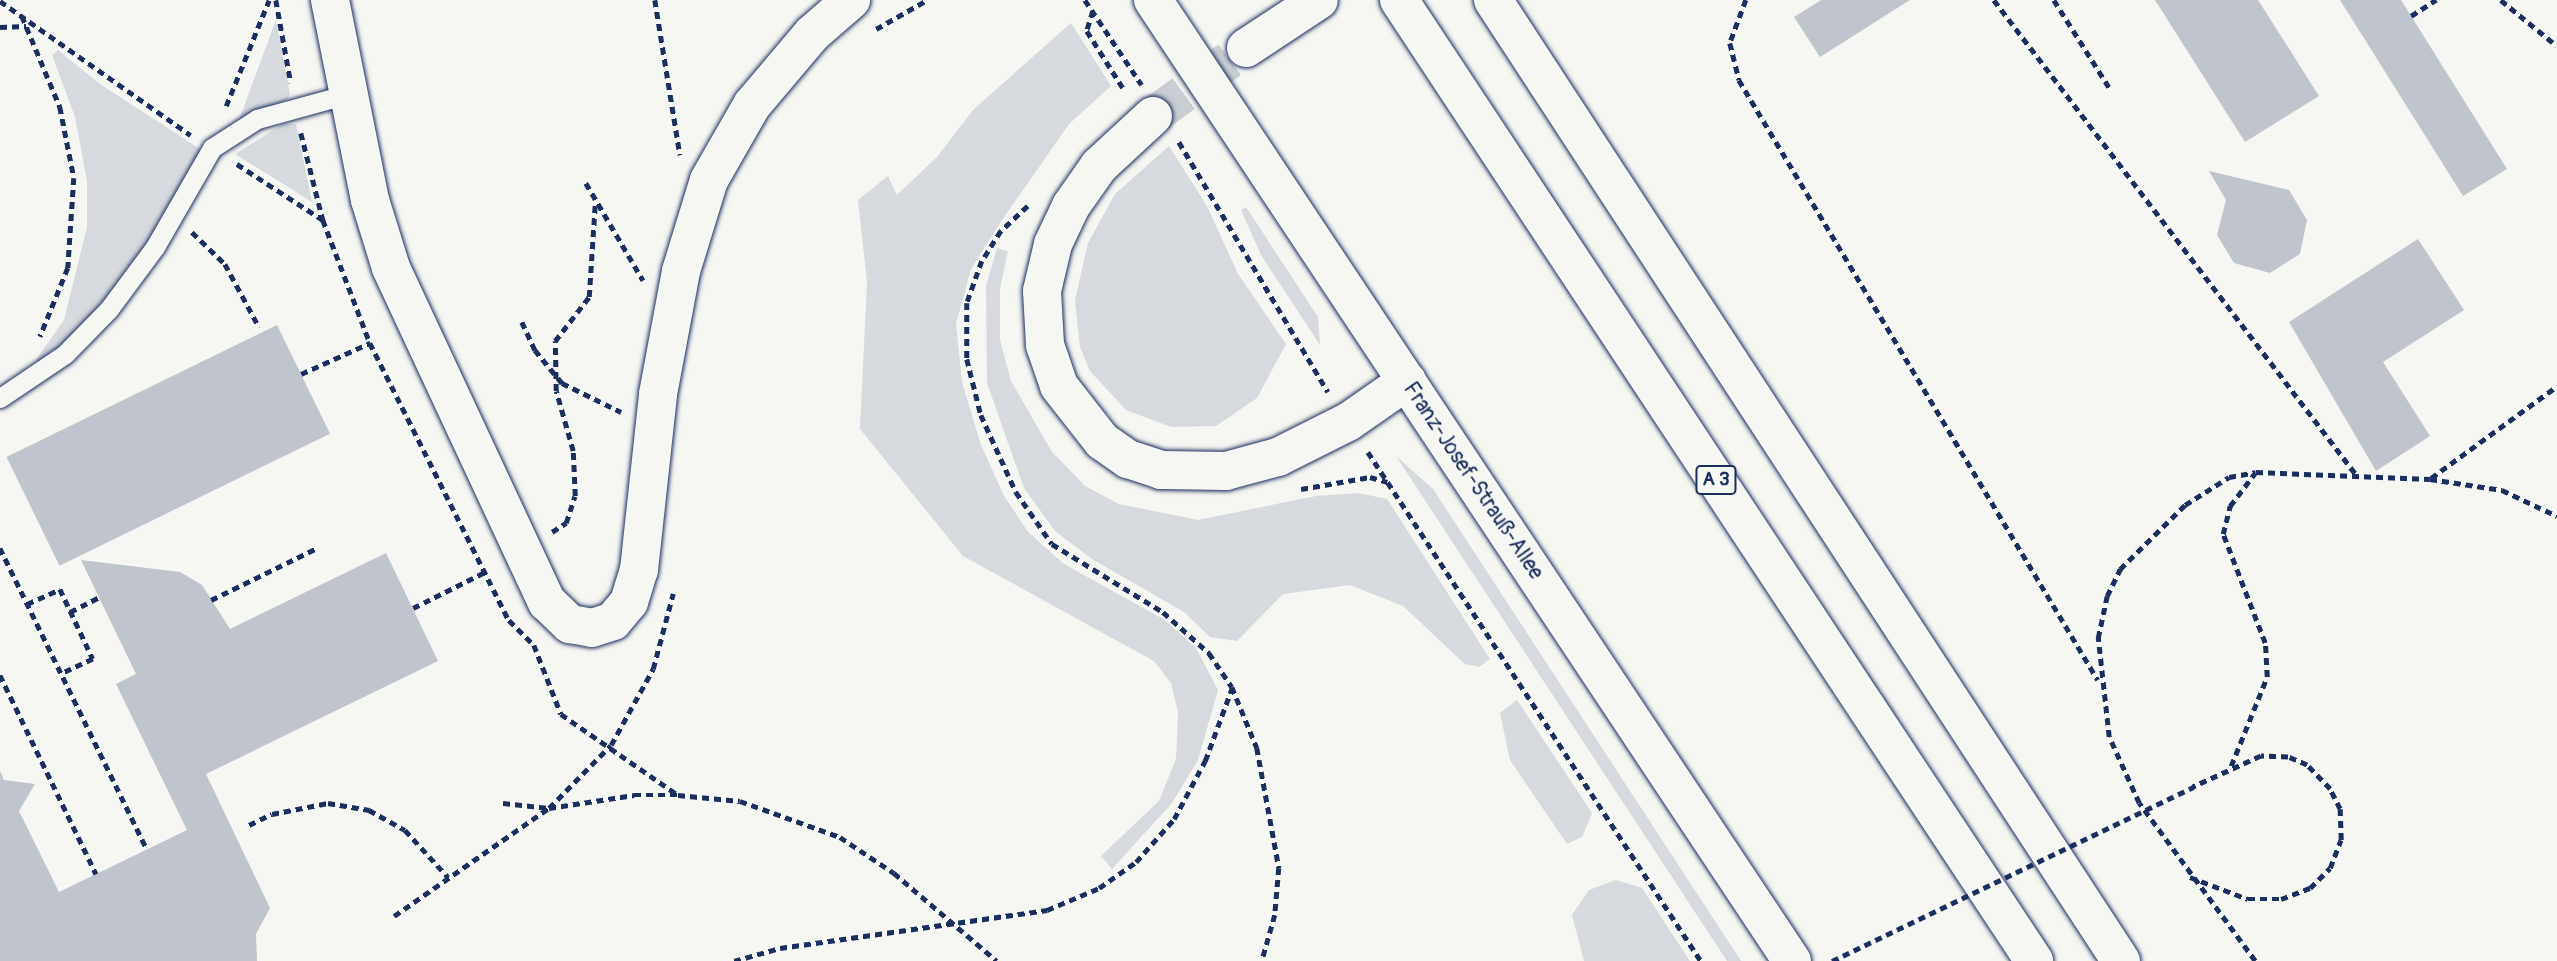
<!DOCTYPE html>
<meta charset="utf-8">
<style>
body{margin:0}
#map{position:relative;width:2557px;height:961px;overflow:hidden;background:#f6f6f2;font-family:Pangolin,sans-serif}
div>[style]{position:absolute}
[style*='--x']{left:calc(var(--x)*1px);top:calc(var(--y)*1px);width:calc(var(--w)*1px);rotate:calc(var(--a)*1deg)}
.green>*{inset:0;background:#d6d9dd}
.building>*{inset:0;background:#c0c4cd;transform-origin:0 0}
.secondary-tunnel>*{height:38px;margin-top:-19px;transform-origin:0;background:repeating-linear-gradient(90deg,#caced4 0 38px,transparent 0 57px)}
.path>*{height:4.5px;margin-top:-2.25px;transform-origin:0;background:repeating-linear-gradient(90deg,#1b2f5e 0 7px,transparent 0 12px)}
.roads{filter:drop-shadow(0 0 2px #1b2f5e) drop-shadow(0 0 2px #1b2f5e)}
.lane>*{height:19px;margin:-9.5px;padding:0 9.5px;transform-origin:9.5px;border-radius:9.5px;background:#f6f6f2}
.street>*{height:38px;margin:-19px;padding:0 19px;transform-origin:19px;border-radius:19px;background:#f6f6f2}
.secondary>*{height:38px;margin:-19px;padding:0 19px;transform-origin:19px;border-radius:19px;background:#f6f6f2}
.highway>*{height:38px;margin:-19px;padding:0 19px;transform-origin:19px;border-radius:19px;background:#f6f6f2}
.path-bridge>*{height:4.5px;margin-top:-2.25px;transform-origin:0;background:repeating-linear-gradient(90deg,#1b2f5e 0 7px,transparent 0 12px)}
span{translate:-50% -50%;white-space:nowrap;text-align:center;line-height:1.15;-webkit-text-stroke:7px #f6f6f2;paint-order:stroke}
.shield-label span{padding:2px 5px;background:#f6f6f2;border:2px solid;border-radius:5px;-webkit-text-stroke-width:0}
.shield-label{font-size:19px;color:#1b2f5e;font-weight:700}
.street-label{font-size:21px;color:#1b2f5e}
</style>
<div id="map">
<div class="green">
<div style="clip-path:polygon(276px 20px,290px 94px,287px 100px,239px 120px)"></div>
<div style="clip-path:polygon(1071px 23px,1111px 86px,1069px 124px,1002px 220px,971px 269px,956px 324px,962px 382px,981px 445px,1003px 494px,1028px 532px,1064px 564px,1165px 620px,1196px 648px,1218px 690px,1198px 760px,1172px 803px,1112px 869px,1101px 856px,1159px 801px,1176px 759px,1178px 712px,1171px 683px,1154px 661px,963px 556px,860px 429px,867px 282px,858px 200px,888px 176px,897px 195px,937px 157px,973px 110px)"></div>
<div style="clip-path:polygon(58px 50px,100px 84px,203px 151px,125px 284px,41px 366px,36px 360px,64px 320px,87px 227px,87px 181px,75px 117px,52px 55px)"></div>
<div style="clip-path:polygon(283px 124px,296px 124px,312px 202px,235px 154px)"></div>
<div style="clip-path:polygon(1169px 146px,1207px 206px,1238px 274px,1286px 344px,1257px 398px,1216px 426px,1171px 427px,1126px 410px,1090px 371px,1080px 347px,1075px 300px,1088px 243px,1115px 194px)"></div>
<div style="clip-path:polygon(1246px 207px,1318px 317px,1320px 345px,1261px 255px,1241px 210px)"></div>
<div style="clip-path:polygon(997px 248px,1008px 251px,1000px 289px,1000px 340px,1011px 381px,1052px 452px,1085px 486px,1119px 504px,1198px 520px,1316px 496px,1358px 493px,1387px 499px,1490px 659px,1479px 667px,1465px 664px,1403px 606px,1350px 585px,1283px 594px,1237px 641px,1210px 637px,1184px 612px,1092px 559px,1055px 531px,1024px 488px,987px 383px,986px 286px)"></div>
<div style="clip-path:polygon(1396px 456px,1433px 489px,1741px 961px,1727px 961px)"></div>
<div style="clip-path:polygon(1517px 700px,1592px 813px,1582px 837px,1567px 844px,1510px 760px,1500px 713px)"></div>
<div style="clip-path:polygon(1616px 880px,1642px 888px,1690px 961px,1584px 961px,1572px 915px,1589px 890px)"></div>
</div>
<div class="building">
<div style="clip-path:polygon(1821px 0,1910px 0,1820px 57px,1794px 17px)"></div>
<div style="clip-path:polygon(2155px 0,2258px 0,2319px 96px,2245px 142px)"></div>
<div style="clip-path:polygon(2340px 0,2401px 0,2507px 169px,2463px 196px)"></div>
<div style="clip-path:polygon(2209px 171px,2289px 190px,2307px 220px,2300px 254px,2270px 273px,2234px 263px,2217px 235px,2226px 200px)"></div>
<div style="clip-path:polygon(2418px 239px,2464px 310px,2383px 362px,2430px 436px,2376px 471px,2289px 322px)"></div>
<div style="left:277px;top:325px;width:121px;height:301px;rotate:64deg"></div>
<div style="clip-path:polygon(386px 553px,438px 661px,206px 774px,270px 908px,256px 934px,257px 961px,0 961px,0 771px,4px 780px,35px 784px,19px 811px,59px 892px,187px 830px,116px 684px,136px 674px,81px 560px,180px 572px,202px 585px,230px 629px)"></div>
</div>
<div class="secondary-tunnel">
<div style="--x:1153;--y:116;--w:115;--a:-36.2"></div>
</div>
<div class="path">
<div style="--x:276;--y:0;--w:84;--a:79.8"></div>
<div style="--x:655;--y:0;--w:157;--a:80.8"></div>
<div style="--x:1085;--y:0;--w:102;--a:56.2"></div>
<div style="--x:1746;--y:0;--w:46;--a:110.4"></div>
<div style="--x:1730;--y:43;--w:38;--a:76"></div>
<div style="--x:1739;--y:80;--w:699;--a:59.11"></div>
<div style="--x:1994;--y:0;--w:600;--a:52.65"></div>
<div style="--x:2054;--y:0;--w:107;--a:57.7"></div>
<div style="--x:2501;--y:0;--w:72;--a:39.4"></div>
<div style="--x:0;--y:1;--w:233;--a:35.1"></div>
<div style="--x:1093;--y:11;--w:21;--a:107"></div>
<div style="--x:1087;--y:31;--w:71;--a:57.7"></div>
<div style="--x:22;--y:16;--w:99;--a:67.3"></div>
<div style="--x:60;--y:107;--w:72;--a:78.8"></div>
<div style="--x:74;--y:178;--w:90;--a:93.8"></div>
<div style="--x:68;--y:268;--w:74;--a:112.1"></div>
<div style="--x:2411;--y:16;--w:30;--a:-33"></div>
<div style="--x:0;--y:27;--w:26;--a:-2"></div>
<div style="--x:876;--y:29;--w:59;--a:-29.6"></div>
<div style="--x:226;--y:106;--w:114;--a:-67.9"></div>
<div style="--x:301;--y:133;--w:90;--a:75.8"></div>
<div style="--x:323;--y:220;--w:132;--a:69.1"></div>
<div style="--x:370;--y:343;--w:310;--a:63.4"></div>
<div style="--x:509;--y:620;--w:35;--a:45"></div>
<div style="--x:534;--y:645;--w:74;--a:68.6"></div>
<div style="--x:561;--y:714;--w:142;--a:34.7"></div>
<div style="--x:1179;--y:142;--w:291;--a:59.2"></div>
<div style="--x:237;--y:164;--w:103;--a:33.1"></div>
<div style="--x:586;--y:183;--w:113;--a:59.6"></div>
<div style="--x:1028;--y:206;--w:37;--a:137"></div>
<div style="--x:1001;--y:231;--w:36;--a:122"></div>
<div style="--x:982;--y:261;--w:45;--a:109.7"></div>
<div style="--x:967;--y:303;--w:56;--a:90"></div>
<div style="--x:967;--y:359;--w:58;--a:76"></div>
<div style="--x:981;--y:415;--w:85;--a:65.6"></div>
<div style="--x:1016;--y:492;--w:63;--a:55.3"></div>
<div style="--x:1052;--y:544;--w:130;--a:31.5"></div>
<div style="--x:1163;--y:612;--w:62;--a:41.7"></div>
<div style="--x:1209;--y:653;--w:41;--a:55.9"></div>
<div style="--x:1232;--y:687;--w:66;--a:67.7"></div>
<div style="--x:1257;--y:748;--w:122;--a:79.6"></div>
<div style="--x:1279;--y:868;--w:47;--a:94.9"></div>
<div style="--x:1275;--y:915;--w:48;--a:105.8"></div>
<div style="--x:192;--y:232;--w:46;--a:44.1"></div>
<div style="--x:225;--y:264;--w:72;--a:61.6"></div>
<div style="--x:522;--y:322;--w:31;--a:65"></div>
<div style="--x:535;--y:350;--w:43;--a:50.7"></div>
<div style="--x:562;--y:383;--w:66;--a:26.2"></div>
<div style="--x:301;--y:374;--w:76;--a:-24.2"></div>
<div style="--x:1368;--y:452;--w:608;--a:56.81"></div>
<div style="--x:2431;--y:478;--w:156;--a:-36.1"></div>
<div style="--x:1301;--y:489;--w:70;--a:-9.9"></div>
<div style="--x:1370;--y:477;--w:18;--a:16"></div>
<div style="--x:552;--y:532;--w:17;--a:-33"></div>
<div style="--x:566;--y:523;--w:28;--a:-72"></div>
<div style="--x:575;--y:496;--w:45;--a:-92.5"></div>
<div style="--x:573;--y:451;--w:62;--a:-105.8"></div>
<div style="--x:556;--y:391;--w:50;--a:-91.1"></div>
<div style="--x:555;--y:341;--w:56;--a:-52.3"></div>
<div style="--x:589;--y:297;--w:93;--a:-86.3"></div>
<div style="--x:0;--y:548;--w:335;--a:64"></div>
<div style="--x:211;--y:600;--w:118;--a:-26.1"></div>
<div style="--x:27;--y:604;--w:36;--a:-24"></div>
<div style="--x:60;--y:589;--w:77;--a:64.8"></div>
<div style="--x:93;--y:659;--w:35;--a:155"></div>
<div style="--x:413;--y:608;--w:80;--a:-26.6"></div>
<div style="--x:70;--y:612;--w:33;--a:-27"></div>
<div style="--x:0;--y:675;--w:221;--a:64.2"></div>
<div style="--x:2231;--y:766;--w:96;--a:-68"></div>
<div style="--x:2267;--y:677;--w:34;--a:-93"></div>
<div style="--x:2265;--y:643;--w:117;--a:-111.1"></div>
<div style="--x:2223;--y:534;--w:29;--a:-76"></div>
<div style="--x:2230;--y:506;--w:41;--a:-52.9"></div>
<div style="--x:503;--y:803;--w:46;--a:6.2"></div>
<div style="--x:549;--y:808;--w:88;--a:-45.5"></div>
<div style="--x:611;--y:745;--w:87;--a:-61.1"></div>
<div style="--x:653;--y:669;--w:78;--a:-75.1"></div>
<div style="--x:249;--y:825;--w:25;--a:-26"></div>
<div style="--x:272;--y:814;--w:57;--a:-11.1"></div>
<div style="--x:328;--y:803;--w:42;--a:9.7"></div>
<div style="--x:369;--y:810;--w:41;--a:29.1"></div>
<div style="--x:405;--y:830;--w:64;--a:47.5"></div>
<div style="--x:2190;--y:877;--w:62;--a:20.8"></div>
<div style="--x:2248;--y:899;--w:33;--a:0"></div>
<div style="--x:2281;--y:899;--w:31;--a:-21"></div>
<div style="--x:2310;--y:888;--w:28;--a:-45"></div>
<div style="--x:2330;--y:868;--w:30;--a:-69"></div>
<div style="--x:2341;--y:840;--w:31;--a:-92"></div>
<div style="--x:2340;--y:809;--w:22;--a:-117"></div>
<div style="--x:2330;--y:789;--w:33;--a:-134"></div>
<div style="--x:2307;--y:765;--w:21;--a:-157"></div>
<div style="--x:2288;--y:757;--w:27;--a:-178"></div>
<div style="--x:2261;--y:756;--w:75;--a:155.5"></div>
<div style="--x:394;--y:916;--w:189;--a:-34.9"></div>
<div style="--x:549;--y:808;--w:86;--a:-8.7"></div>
<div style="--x:634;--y:795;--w:44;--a:0"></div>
<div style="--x:678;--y:795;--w:62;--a:5.5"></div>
<div style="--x:740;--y:801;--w:106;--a:19.8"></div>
<div style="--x:840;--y:837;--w:65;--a:33.7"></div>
<div style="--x:894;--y:873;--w:135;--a:40.5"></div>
<div style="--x:734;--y:961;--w:48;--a:-15.8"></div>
<div style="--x:780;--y:948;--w:270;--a:-8.1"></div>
<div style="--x:1047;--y:910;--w:56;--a:-22.9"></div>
<div style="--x:1099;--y:888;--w:45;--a:-35.1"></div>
<div style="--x:1136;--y:862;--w:57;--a:-48.5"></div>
<div style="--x:1174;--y:819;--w:66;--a:-61.9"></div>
<div style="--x:1205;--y:761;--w:78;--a:-69.7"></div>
<div style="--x:2255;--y:961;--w:196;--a:-126.3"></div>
<div style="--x:2139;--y:803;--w:72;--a:-114.4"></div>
<div style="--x:2109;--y:737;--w:100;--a:-96.3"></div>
<div style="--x:2098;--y:638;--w:43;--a:-77.9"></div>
<div style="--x:2107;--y:596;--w:30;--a:-64"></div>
<div style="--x:2120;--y:569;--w:91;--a:-44.6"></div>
<div style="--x:2185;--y:505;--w:52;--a:-32.5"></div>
<div style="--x:2229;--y:477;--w:27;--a:-10"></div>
<div style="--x:2256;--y:472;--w:174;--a:2.3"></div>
<div style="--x:2430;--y:479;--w:73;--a:8.7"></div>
<div style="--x:2502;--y:490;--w:61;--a:25.3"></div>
</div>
<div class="roads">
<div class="lane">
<div style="--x:0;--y:398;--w:78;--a:-34.1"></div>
<div style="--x:65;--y:354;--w:63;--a:-45.6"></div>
<div style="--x:109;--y:309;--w:77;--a:-53.4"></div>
<div style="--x:155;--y:247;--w:114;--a:-60.1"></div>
<div style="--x:212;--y:148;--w:54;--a:-32.8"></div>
<div style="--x:257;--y:119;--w:94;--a:-15.4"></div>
</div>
<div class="street">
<div style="--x:330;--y:0;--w:204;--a:78.7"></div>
<div style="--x:370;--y:200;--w:71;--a:72.8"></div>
<div style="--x:391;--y:268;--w:369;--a:65"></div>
<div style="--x:547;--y:602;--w:32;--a:44"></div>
<div style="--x:570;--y:624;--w:22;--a:10"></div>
<div style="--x:592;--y:628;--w:22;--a:-18"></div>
<div style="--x:613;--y:621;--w:25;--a:-50"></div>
<div style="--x:629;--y:602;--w:34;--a:-73"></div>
<div style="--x:639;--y:570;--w:177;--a:-83.8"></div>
<div style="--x:658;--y:394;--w:125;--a:-79.4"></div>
<div style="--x:681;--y:271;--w:95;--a:-72.9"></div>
<div style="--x:709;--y:180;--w:86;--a:-60.2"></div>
<div style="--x:752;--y:105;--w:93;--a:-49.8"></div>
<div style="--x:812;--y:34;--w:52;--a:-41.1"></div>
</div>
<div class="secondary">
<div style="--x:1153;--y:0;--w:1154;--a:56.38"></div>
<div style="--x:1246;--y:48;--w:87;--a:-33.3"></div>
<div style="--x:1153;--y:116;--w:74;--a:137.2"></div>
<div style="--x:1099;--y:166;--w:49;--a:125"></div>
<div style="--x:1071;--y:206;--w:42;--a:115.3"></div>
<div style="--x:1053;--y:244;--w:48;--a:103.2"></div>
<div style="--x:1042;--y:291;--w:54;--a:86.8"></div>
<div style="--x:1045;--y:345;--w:43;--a:71.1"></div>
<div style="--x:1059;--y:386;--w:70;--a:52"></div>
<div style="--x:1102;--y:441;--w:32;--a:35"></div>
<div style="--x:1128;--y:459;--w:35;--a:18"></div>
<div style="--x:1161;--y:470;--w:65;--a:0.9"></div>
<div style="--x:1226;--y:471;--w:54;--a:-15.1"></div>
<div style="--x:1278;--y:457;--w:78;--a:-26.6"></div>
<div style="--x:1348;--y:422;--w:72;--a:-34.8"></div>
</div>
<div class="highway">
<div style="--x:1399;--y:0;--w:1152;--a:56.54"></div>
<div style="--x:1493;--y:0;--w:1148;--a:56.84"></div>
</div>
</div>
<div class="path-bridge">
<div style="--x:1832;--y:961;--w:401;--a:-25.7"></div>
</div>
<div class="shield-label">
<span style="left:1716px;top:480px">A 3</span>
</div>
<div class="street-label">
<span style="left:1473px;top:481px;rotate:56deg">Franz-Josef-Strauß-Allee</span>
</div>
</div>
